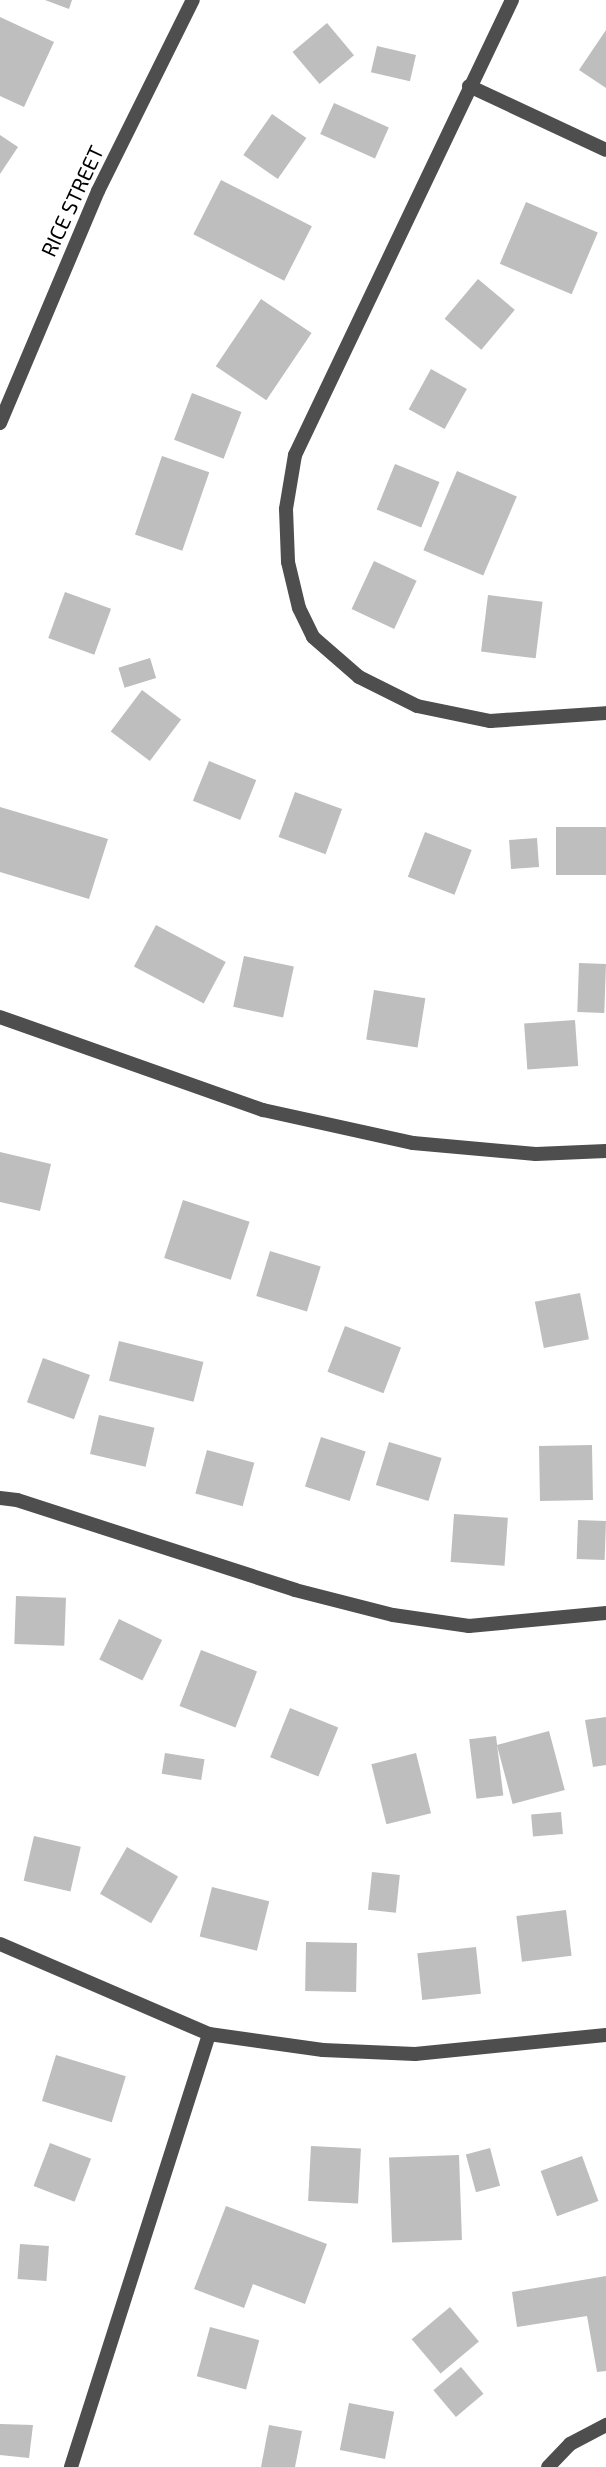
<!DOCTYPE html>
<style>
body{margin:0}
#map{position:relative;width:606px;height:2467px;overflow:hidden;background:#fff;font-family:"Exo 2",sans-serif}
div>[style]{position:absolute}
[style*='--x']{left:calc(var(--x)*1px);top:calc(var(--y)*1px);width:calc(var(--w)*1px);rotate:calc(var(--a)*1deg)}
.building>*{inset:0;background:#bebebe;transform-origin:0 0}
.minor>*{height:14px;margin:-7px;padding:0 7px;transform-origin:7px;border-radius:7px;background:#4e4e4e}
.tertiary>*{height:14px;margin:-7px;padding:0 7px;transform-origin:7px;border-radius:7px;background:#4e4e4e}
span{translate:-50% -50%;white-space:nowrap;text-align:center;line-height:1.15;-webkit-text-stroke:5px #fff;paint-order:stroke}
.street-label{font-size:21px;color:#000}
</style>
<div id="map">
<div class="building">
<div style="clip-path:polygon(45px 0,72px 0,69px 9px)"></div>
<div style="clip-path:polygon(0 17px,54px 42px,24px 107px,0 96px)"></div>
<div style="left:327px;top:23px;width:42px;height:45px;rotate:50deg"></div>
<div style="clip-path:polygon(606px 30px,606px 88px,579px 70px)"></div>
<div style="left:377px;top:46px;width:40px;height:27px;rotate:13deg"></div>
<div style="left:334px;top:103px;width:60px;height:34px;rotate:24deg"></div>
<div style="left:272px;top:114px;width:42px;height:50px;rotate:35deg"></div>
<div style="clip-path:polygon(0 135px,18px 147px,0 174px)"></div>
<div style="left:221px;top:180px;width:102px;height:61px;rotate:27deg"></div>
<div style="left:526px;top:202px;width:78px;height:67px;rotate:23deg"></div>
<div style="left:478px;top:279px;width:48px;height:52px;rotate:40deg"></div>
<div style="left:261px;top:299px;width:61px;height:81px;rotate:34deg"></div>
<div style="left:431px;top:369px;width:41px;height:46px;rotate:29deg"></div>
<div style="left:192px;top:393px;width:53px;height:50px;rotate:21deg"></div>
<div style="left:162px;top:456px;width:50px;height:83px;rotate:19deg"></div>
<div style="left:395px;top:464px;width:48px;height:49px;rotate:22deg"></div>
<div style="left:457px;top:471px;width:65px;height:86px;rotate:23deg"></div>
<div style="left:374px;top:561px;width:47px;height:53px;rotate:25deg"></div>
<div style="left:65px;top:592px;width:49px;height:49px;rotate:20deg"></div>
<div style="left:488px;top:595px;width:55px;height:57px;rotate:7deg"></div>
<div style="left:150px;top:658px;width:21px;height:33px;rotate:73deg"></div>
<div style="left:142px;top:690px;width:49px;height:52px;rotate:37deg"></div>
<div style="left:209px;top:761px;width:51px;height:43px;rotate:22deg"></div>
<div style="left:295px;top:792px;width:50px;height:48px;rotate:20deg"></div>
<div style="clip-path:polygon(0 807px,108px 839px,89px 899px,0 872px)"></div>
<div style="left:606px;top:827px;width:48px;height:50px;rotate:90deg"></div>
<div style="left:425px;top:832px;width:50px;height:48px;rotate:21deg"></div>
<div style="left:537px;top:838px;width:29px;height:28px;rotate:86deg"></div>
<div style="left:156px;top:925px;width:79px;height:47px;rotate:28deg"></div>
<div style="left:244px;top:956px;width:51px;height:52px;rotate:12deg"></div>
<div style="left:579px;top:963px;width:27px;height:49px;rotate:2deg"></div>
<div style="left:374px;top:990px;width:52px;height:50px;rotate:9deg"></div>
<div style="left:575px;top:1020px;width:46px;height:51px;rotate:86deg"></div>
<div style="clip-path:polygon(0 1152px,51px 1164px,40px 1211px,0 1202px)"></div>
<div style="left:183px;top:1200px;width:70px;height:61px;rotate:18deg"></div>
<div style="left:270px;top:1251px;width:53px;height:47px;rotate:17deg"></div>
<div style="left:580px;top:1293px;width:47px;height:46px;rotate:79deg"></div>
<div style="left:345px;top:1326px;width:60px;height:49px;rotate:21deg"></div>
<div style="left:119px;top:1341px;width:87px;height:41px;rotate:14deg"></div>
<div style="left:43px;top:1358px;width:50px;height:47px;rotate:20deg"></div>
<div style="left:99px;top:1415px;width:57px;height:40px;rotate:13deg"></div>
<div style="left:321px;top:1437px;width:47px;height:52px;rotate:18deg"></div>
<div style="left:389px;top:1442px;width:55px;height:45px;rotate:17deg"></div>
<div style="left:592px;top:1445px;width:55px;height:53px;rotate:89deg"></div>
<div style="left:207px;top:1450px;width:49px;height:45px;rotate:15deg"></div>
<div style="left:454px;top:1514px;width:54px;height:48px;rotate:4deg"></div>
<div style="left:578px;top:1520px;width:28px;height:39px;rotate:2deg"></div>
<div style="left:16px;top:1596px;width:50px;height:48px;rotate:2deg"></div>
<div style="left:119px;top:1619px;width:48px;height:45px;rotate:26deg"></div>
<div style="left:201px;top:1650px;width:60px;height:60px;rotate:21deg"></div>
<div style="left:290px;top:1708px;width:52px;height:53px;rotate:22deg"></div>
<div style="clip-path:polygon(606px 1717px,606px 1765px,593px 1767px,585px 1720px)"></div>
<div style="left:549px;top:1731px;width:61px;height:54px;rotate:75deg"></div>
<div style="left:496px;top:1736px;width:60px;height:27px;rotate:83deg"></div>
<div style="left:165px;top:1753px;width:40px;height:21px;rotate:9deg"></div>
<div style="left:416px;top:1753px;width:62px;height:46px;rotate:76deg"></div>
<div style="left:561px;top:1812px;width:22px;height:30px;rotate:85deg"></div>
<div style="left:34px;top:1836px;width:48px;height:46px;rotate:13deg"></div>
<div style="left:127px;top:1847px;width:59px;height:54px;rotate:30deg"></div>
<div style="left:372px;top:1872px;width:28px;height:38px;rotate:6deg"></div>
<div style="left:212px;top:1887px;width:59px;height:51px;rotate:14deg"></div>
<div style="left:566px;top:1910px;width:46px;height:50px;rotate:83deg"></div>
<div style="left:306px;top:1942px;width:51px;height:49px;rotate:1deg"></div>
<div style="left:476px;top:1947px;width:47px;height:59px;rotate:84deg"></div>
<div style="left:56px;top:2055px;width:73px;height:48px;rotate:17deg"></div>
<div style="left:50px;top:2143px;width:44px;height:46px;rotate:21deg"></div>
<div style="left:311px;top:2146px;width:50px;height:55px;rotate:3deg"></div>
<div style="left:490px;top:2148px;width:39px;height:25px;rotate:75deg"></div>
<div style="left:459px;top:2155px;width:85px;height:70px;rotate:88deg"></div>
<div style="left:582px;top:2156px;width:48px;height:44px;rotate:70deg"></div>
<div style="clip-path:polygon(226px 2206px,327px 2244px,305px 2304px,253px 2284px,244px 2308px,194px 2289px)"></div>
<div style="left:20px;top:2244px;width:29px;height:35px;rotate:4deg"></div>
<div style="clip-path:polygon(606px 2276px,606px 2371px,597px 2372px,587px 2316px,517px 2327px,512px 2292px)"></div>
<div style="left:450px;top:2307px;width:45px;height:50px;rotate:50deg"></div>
<div style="left:210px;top:2327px;width:51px;height:51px;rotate:15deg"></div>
<div style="left:461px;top:2367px;width:35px;height:36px;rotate:50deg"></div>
<div style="left:349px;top:2403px;width:46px;height:48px;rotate:11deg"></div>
<div style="clip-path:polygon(0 2424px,33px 2425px,29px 2458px,0 2455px)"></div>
<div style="clip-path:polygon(269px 2425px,302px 2431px,295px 2467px,261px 2467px)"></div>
</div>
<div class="minor">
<div style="--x:512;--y:0;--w:504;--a:115.5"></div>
<div style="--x:295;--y:455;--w:55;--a:99.5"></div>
<div style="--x:286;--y:509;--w:53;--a:87.8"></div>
<div style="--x:288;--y:562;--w:47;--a:76.6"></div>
<div style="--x:299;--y:608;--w:32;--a:64"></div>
<div style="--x:313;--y:637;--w:61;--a:41"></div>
<div style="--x:359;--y:677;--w:65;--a:26.6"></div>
<div style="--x:417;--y:706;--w:75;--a:11.6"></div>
<div style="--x:490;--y:721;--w:116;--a:-3.9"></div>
<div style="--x:469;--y:86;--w:151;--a:25"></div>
<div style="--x:0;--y:1017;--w:279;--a:19.5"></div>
<div style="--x:263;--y:1110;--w:154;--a:12.4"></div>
<div style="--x:413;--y:1143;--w:123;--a:5.1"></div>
<div style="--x:536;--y:1154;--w:70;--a:-2.5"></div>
<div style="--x:0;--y:1498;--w:17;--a:7"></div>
<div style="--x:17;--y:1500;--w:292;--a:17.9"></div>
<div style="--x:295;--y:1590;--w:101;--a:14.3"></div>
<div style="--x:393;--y:1615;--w:77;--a:8.2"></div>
<div style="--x:469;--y:1626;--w:138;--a:-5.4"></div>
<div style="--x:0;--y:1944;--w:228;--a:23.3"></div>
<div style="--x:209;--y:2034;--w:115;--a:8"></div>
<div style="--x:323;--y:2050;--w:92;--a:2.5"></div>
<div style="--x:415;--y:2054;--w:192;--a:-5.7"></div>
<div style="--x:71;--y:2467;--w:454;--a:-72.3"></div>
<div style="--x:548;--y:2467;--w:32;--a:-46"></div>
<div style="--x:570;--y:2444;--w:41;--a:-27.8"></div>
</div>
<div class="tertiary">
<div style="--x:0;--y:423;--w:252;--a:-67.1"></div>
<div style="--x:98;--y:191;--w:213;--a:-63.6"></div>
</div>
<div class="street-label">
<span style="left:72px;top:201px;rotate:-65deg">RICE STREET</span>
</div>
</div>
